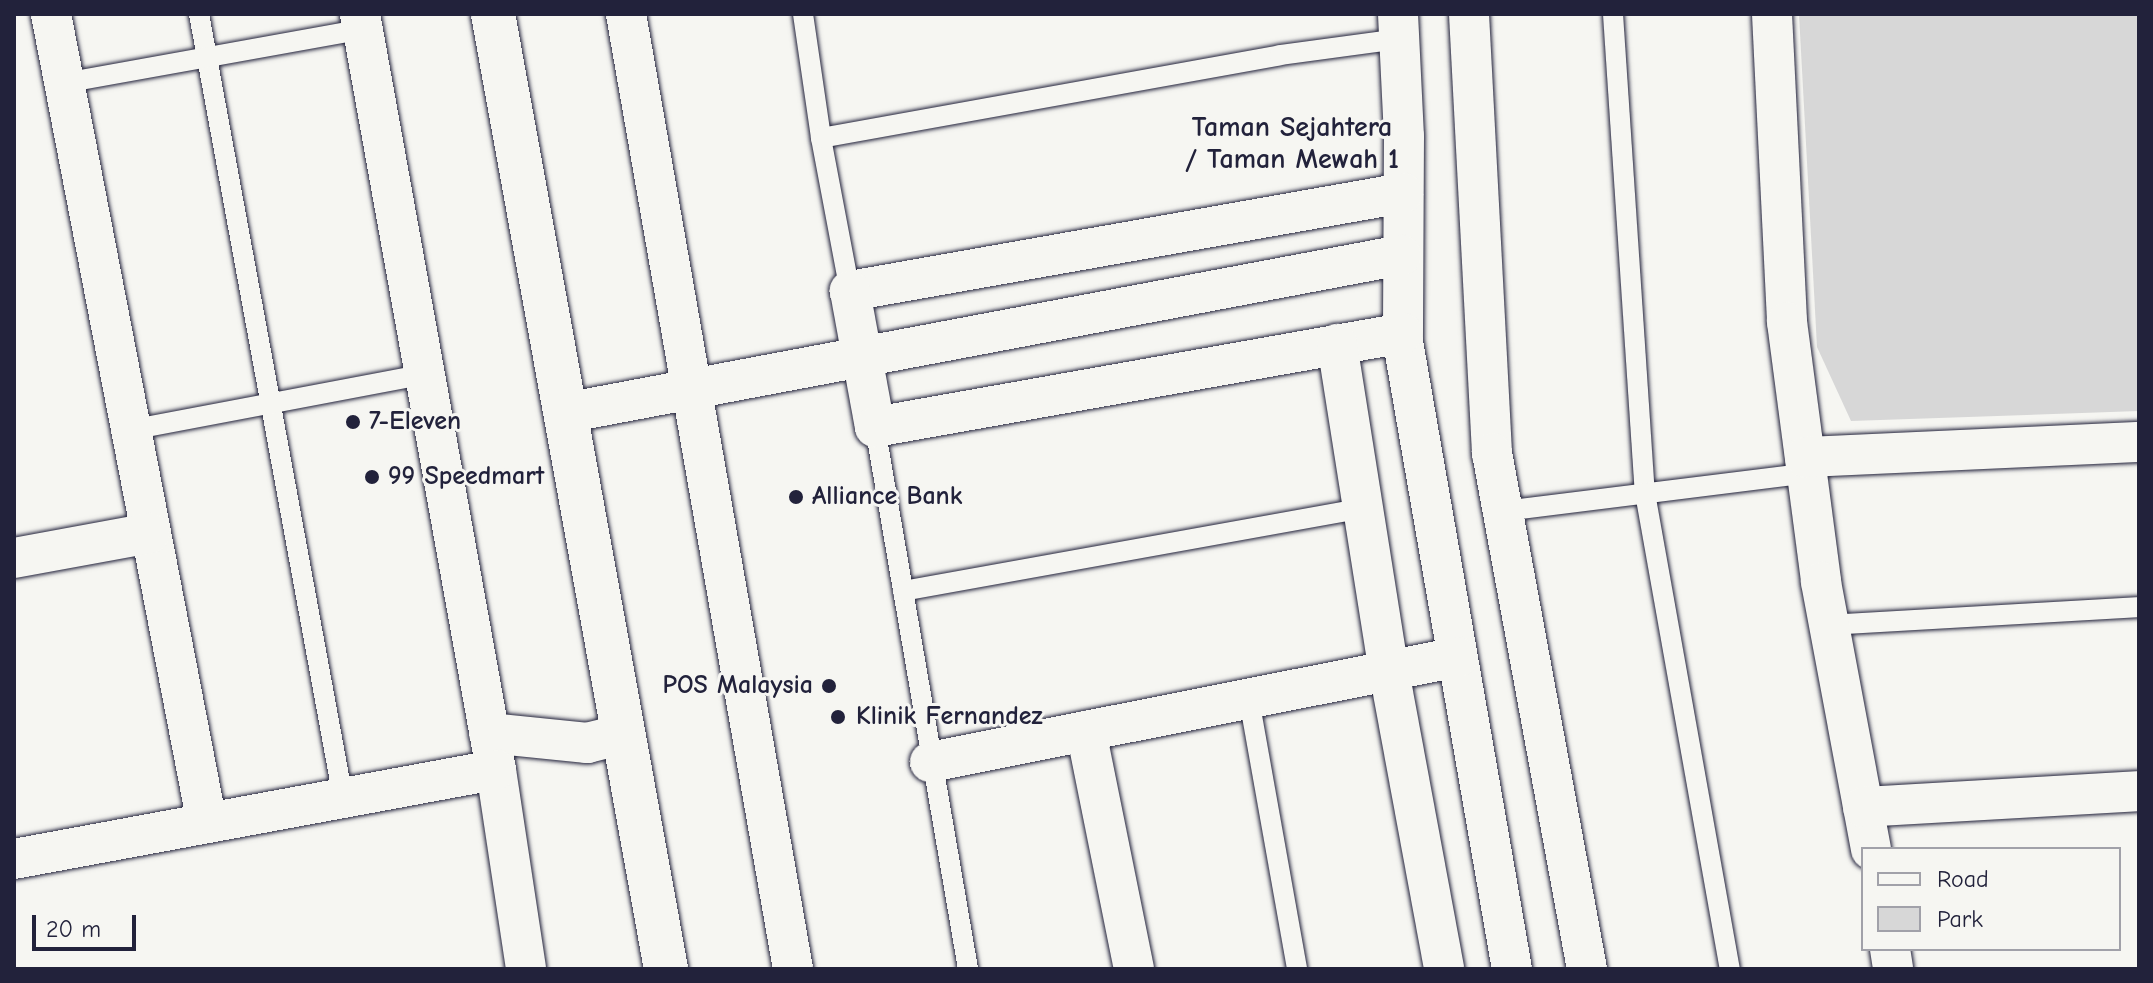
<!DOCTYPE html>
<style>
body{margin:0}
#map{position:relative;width:2153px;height:983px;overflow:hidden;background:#f6f6f2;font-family:"Comic Neue",sans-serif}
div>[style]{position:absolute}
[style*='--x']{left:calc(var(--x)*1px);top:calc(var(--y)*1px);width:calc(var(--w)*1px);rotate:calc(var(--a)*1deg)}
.green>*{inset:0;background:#d7d7d7}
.roads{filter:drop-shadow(0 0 2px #22223b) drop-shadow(0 0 2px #22223b)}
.lane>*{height:20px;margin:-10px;padding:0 10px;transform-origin:10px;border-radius:10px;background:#f6f6f2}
.street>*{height:40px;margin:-20px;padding:0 20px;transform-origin:20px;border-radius:20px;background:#f6f6f2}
.primary>*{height:44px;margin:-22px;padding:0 22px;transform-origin:22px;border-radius:22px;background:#f6f6f2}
.dots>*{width:22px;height:22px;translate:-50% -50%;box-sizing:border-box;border:4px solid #f6f6f2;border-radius:50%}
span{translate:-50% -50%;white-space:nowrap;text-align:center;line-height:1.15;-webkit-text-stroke:6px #f6f6f2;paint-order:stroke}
.poi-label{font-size:26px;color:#22223b;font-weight:700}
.left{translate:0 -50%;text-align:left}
.right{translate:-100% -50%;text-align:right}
.neighbourhood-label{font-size:28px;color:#22223b;font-weight:700}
.frame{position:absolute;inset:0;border:16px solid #22223b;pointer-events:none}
.legend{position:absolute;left:1861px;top:847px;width:260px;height:104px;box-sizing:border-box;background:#f6f6f2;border:2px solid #a1a1a9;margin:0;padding:10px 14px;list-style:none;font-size:24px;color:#22223b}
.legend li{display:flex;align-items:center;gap:16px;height:40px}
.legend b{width:40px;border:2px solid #a1a1a9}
.scale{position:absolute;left:32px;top:915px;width:104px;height:36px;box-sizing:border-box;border:4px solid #22223b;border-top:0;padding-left:10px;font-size:24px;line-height:28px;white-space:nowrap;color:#22223b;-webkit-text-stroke:6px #f6f6f2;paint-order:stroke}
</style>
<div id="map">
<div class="green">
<div style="clip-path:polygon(1799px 14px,2139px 14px,2139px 411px,1851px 421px,1817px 347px)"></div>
</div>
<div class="roads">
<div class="lane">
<div style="--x:199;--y:14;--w:797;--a:79.59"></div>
<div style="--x:803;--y:14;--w:125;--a:81.7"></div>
<div style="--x:821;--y:138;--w:156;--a:79.3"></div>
<div style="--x:1613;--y:14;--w:480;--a:86.2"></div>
<div style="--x:1645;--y:493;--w:484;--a:79.9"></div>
<div style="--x:64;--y:83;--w:304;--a:-10.2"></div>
<div style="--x:821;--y:138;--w:466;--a:-10.2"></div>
<div style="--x:1280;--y:55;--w:120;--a:-7.7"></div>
<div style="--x:875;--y:427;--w:550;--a:80.26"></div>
<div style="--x:130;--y:430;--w:300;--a:-10.7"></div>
<div style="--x:1504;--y:511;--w:305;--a:-7.1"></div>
<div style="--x:903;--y:591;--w:467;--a:-10.2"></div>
<div style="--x:1829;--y:625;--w:311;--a:-3.3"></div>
<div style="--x:1249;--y:699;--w:274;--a:79.9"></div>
</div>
<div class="street">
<div style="--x:51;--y:14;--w:824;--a:79.09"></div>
<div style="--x:360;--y:14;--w:768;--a:79.8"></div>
<div style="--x:496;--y:770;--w:201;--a:81.4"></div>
<div style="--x:626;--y:14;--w:969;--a:80.08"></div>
<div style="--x:1398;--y:14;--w:122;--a:87.2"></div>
<div style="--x:1404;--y:136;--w:206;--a:90.3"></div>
<div style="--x:1403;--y:342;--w:636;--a:80.14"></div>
<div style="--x:1469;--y:14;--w:440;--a:87"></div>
<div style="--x:1492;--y:453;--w:525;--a:79.57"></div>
<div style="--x:1772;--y:14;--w:308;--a:87.2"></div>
<div style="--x:1787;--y:322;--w:262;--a:82.5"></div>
<div style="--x:1821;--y:582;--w:272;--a:79.4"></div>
<div style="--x:1403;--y:193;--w:562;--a:169.95"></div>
<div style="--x:850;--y:291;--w:138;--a:79.6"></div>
<div style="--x:875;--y:427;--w:536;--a:-10.09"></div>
<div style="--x:1337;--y:344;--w:331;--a:81"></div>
<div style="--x:1389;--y:671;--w:303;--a:79.5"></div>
<div style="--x:565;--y:413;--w:851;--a:-10.7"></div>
<div style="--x:1805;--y:457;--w:334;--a:-2.6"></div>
<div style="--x:14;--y:558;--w:138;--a:-10.4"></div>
<div style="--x:1086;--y:731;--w:243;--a:78.6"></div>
<div style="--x:489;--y:733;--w:99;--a:5.8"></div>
<div style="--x:587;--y:743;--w:38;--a:-14"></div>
<div style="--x:930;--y:762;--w:538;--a:-11.25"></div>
<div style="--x:1863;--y:807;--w:276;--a:-3.3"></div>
<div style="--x:14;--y:859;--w:490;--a:-10.5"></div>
<div style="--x:1890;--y:949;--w:20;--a:81"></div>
</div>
<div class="primary">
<div style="--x:493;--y:14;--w:971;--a:79.73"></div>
</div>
</div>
<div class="dots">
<div style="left:353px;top:422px;background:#22223b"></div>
<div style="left:372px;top:477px;background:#22223b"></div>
<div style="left:796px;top:497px;background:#22223b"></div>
<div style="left:829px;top:686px;background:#22223b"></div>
<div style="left:838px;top:717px;background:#22223b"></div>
</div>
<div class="poi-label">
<span class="left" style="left:369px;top:422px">7-Eleven</span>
<span class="left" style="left:388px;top:477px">99 Speedmart</span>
<span class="left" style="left:812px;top:497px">Alliance Bank</span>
<span class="right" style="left:813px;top:686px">POS Malaysia</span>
<span class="left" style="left:856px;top:717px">Klinik Fernandez</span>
</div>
<div class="neighbourhood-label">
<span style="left:1292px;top:143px">Taman Sejahtera<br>/ Taman Mewah 1</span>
</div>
<div class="frame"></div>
<ul class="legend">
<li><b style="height:10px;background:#f6f6f2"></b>Road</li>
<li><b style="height:22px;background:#d7d7d7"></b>Park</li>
</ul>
<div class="scale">20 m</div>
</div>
